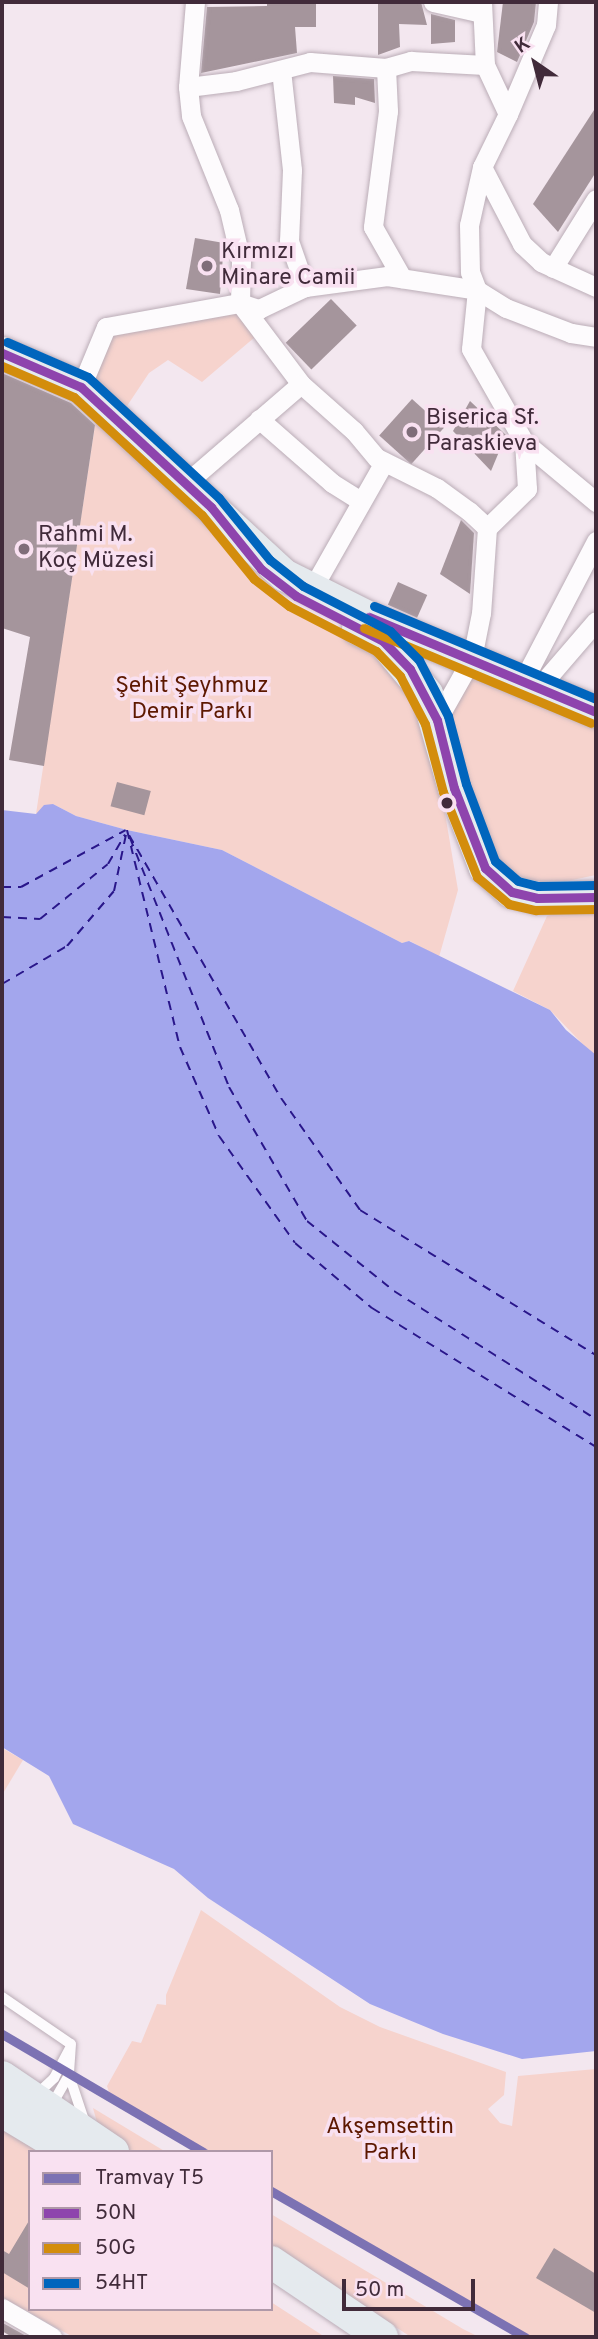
<!DOCTYPE html>
<meta charset="utf-8">
<style>
body{margin:0}
#map{position:relative;width:598px;height:2339px;overflow:hidden;background:#f3e7ef;font-family:Overpass,sans-serif}
div>[style]{position:absolute}
[style*='--x']{left:calc(var(--x)*1px);top:calc(var(--y)*1px);width:calc(var(--w)*1px);rotate:calc(var(--a)*1deg)}
.green>*{inset:0;background:#f6d3cd}
.water>*{inset:0;background:#a3a6ed}
.ferry>*{height:2px;margin-top:-1px;transform-origin:0;background:repeating-linear-gradient(90deg,#29168a 0 9px,transparent 0 16px)}
.building>*{inset:0;background:#a5959c;transform-origin:0 0}
.roads{filter:drop-shadow(0 0 2px #bbadb7) drop-shadow(0 0 2px #bbadb7)}
.service>*{height:10px;margin:-5px;padding:0 5px;transform-origin:5px;border-radius:5px;background:#fdfbfd}
.minor>*{height:19px;margin:-9.5px;padding:0 9.5px;transform-origin:9.5px;border-radius:9.5px;background:#fdfbfd}
.primary>*{height:32px;margin:-16px;padding:0 16px;transform-origin:16px;border-radius:16px;background:#e5eaee}
.bus-1>*{height:9px;margin:-4.5px;padding:0 4.5px;transform-origin:4.5px;border-radius:4.5px;background:#8e44ad}
.bus-2>*{height:9px;margin:-4.5px;padding:0 4.5px;transform-origin:4.5px;border-radius:4.5px;background:#d38d0c}
.bus-3>*{height:9px;margin:-4.5px;padding:0 4.5px;transform-origin:4.5px;border-radius:4.5px;background:#0065bd}
.tram-1>*{height:9px;margin:-4.5px;padding:0 4.5px;transform-origin:4.5px;border-radius:4.5px;background:#7c72b3}
.dots>*{width:19px;height:19px;translate:-50% -50%;box-sizing:border-box;border:4px solid #f9e1f1;border-radius:50%}
span{translate:-50% -50%;white-space:nowrap;text-align:center;line-height:1.15;-webkit-text-stroke:7px #f9e1f1;paint-order:stroke}
.poi-label{font-size:23px;color:#412b3a}
.left{translate:0 -50%;text-align:left}
.park-label{font-size:23px;color:#5d1800}
.frame{position:absolute;inset:0;border:4px solid #412b3a;pointer-events:none}
.legend{position:absolute;left:28px;top:2150px;width:245px;height:161px;box-sizing:border-box;background:#f9e1f1;border:2px solid #af98a8;margin:0;padding:9px 12px;list-style:none;font-size:21px;color:#412b3a}
.legend li{display:flex;align-items:center;gap:14px;height:35px}
.legend b{width:35px;border:2px solid #af98a8}
.north{position:absolute;left:500px;top:28px;width:70px;height:70px;-webkit-text-stroke:5px #f9e1f1;paint-order:stroke;rotate:325deg;font-size:19px;font-weight:700;line-height:28px;text-align:center;color:#412b3a}
.north::after{content:'';display:block;margin:auto;width:24px;height:32px;background:#412b3a;clip-path:polygon(50% 0,100% 100%,50% 72%,0 100%)}
.scale{position:absolute;left:342px;top:2279px;width:133px;height:32px;box-sizing:border-box;border:4px solid #412b3a;border-top:0;padding-left:9px;font-size:21px;line-height:24px;white-space:nowrap;color:#412b3a;-webkit-text-stroke:5px #f9e1f1;paint-order:stroke}
</style>
<div id="map">
<div class="green">
<div style="clip-path:polygon(235px 309px,255px 337px,202px 382px,168px 360px,149px 373px,127px 406px,94px 380px,109px 335px)"></div>
<div style="clip-path:polygon(96px 419px,291px 606px,384px 655px,430px 725px,458px 890px,439px 957px,410px 941px,402px 943px,222px 850px,127px 830px,76px 816px,53px 804px,36px 814px)"></div>
<div style="clip-path:polygon(469px 664px,596px 726px,596px 875px,558px 883px,532px 883px,505px 868px,486px 837px,442px 712px)"></div>
<div style="clip-path:polygon(596px 900px,596px 1058px,550px 1010px,513px 991px,547px 916px)"></div>
<div style="clip-path:polygon(2px 1748px,23px 1760px,2px 1795px)"></div>
<div style="clip-path:polygon(201px 1910px,340px 2007px,380px 2027px,506px 2072px,504px 2095px,488px 2109px,500px 2123px,512px 2126px,518px 2076px,596px 2069px,596px 2337px,533px 2337px,518px 2330px,271px 2191px,271px 2152px,207px 2152px,109px 2092px,107px 2086px,132px 2041px,141px 2043px,157px 2004px,166px 2005px,166px 1995px)"></div>
<div style="clip-path:polygon(93px 2108px,166px 2152px,128px 2152px,100px 2133px)"></div>
<div style="clip-path:polygon(2px 2125px,44px 2152px,30px 2152px,30px 2309px,271px 2309px,271px 2302px,325px 2337px,73px 2337px,2px 2297px)"></div>
<div style="clip-path:polygon(271px 2214px,463px 2329px,479px 2337px,411px 2337px,271px 2247px)"></div>
</div>
<div class="water">
<div style="clip-path:polygon(53px 804px,76px 816px,127px 830px,222px 850px,402px 943px,409px 941px,550px 1010px,566px 1030px,596px 1055px,596px 2051px,522px 2059px,443px 2034px,370px 2004px,208px 1898px,174px 1869px,73px 1824px,49px 1776px,2px 1747px,2px 810px,36px 814px,44px 805px)"></div>
</div>
<div class="ferry">
<div style="--x:129;--y:835;--w:304;--a:60"></div>
<div style="--x:281;--y:1098;--w:137;--a:54.8"></div>
<div style="--x:360;--y:1210;--w:277;--a:31.6"></div>
<div style="--x:130;--y:838;--w:268;--a:68.3"></div>
<div style="--x:229;--y:1087;--w:155;--a:59.8"></div>
<div style="--x:307;--y:1221;--w:112;--a:38.8"></div>
<div style="--x:394;--y:1291;--w:239;--a:32.4"></div>
<div style="--x:2;--y:887;--w:19;--a:0"></div>
<div style="--x:21;--y:887;--w:119;--a:-28.5"></div>
<div style="--x:2;--y:917;--w:38;--a:3"></div>
<div style="--x:40;--y:919;--w:87;--a:-39"></div>
<div style="--x:108;--y:864;--w:34;--a:-60"></div>
<div style="--x:2;--y:984;--w:75;--a:-30.3"></div>
<div style="--x:67;--y:946;--w:72;--a:-49.5"></div>
<div style="--x:114;--y:891;--w:62;--a:-78"></div>
<div style="--x:127;--y:830;--w:223;--a:76.3"></div>
<div style="--x:180;--y:1047;--w:97;--a:66.3"></div>
<div style="--x:219;--y:1136;--w:131;--a:54.6"></div>
<div style="--x:295;--y:1243;--w:101;--a:40.2"></div>
<div style="--x:372;--y:1308;--w:264;--a:31.8"></div>
</div>
<div class="building">
<div style="clip-path:polygon(267px 2px,316px 2px,316px 27px,295px 27px,297px 53px,201px 73px,207px 7px,267px 6px)"></div>
<div style="clip-path:polygon(378px 2px,421px 2px,427px 25px,399px 24px,400px 47px,378px 55px)"></div>
<div style="clip-path:polygon(503px 2px,536px 2px,534px 22px,517px 62px,497px 52px)"></div>
<div style="clip-path:polygon(431px 14px,455px 20px,455px 42px,431px 44px)"></div>
<div style="clip-path:polygon(333px 76px,374px 79px,375px 103px,355px 97px,355px 105px,334px 103px)"></div>
<div style="clip-path:polygon(596px 107px,596px 172px,558px 232px,533px 204px)"></div>
<div style="clip-path:polygon(195px 238px,224px 243px,220px 294px,186px 289px)"></div>
<div style="left:331px;top:299px;width:37px;height:63px;rotate:46deg"></div>
<div style="clip-path:polygon(2px 373px,71px 403px,95px 425px,44px 766px,9px 760px,30px 637px,2px 628px)"></div>
<div style="left:412px;top:399px;width:43px;height:49px;rotate:42deg"></div>
<div style="clip-path:polygon(470px 401px,506px 435px,491px 471px,453px 431px)"></div>
<div style="clip-path:polygon(461px 520px,474px 533px,470px 594px,440px 574px)"></div>
<div style="left:398px;top:582px;width:32px;height:25px;rotate:24deg"></div>
<div style="left:117px;top:782px;width:35px;height:25px;rotate:15deg"></div>
<div style="clip-path:polygon(30px 2219px,30px 2289px,2px 2272px,2px 2250px,9px 2254px)"></div>
<div style="clip-path:polygon(554px 2248px,596px 2274px,596px 2313px,536px 2278px)"></div>
<div style="clip-path:polygon(3px 2323px,28px 2337px,12px 2337px,2px 2331px)"></div>
</div>
<div class="roads">
<div class="service">
<div style="--x:2;--y:1997;--w:83;--a:34.3"></div>
<div style="--x:71;--y:2044;--w:31;--a:94"></div>
<div style="--x:69;--y:2075;--w:34;--a:120"></div>
<div style="--x:69;--y:2075;--w:54;--a:71.6"></div>
<div style="--x:36;--y:2095;--w:25;--a:-43"></div>
<div style="--x:54;--y:2078;--w:34;--a:-62"></div>
</div>
<div class="minor">
<div style="--x:195;--y:2;--w:85;--a:94.7"></div>
<div style="--x:188;--y:87;--w:29;--a:84"></div>
<div style="--x:191;--y:116;--w:101;--a:68"></div>
<div style="--x:229;--y:210;--w:52;--a:76.8"></div>
<div style="--x:241;--y:261;--w:42;--a:91.4"></div>
<div style="--x:240;--y:303;--w:20;--a:18"></div>
<div style="--x:259;--y:309;--w:51;--a:-25.6"></div>
<div style="--x:305;--y:287;--w:83;--a:-7.6"></div>
<div style="--x:387;--y:276;--w:91;--a:8.8"></div>
<div style="--x:477;--y:290;--w:34;--a:32"></div>
<div style="--x:506;--y:308;--w:70;--a:21"></div>
<div style="--x:571;--y:333;--w:25;--a:9"></div>
<div style="--x:433;--y:2;--w:50;--a:12.7"></div>
<div style="--x:482;--y:2;--w:63;--a:87.3"></div>
<div style="--x:485;--y:65;--w:54;--a:64.9"></div>
<div style="--x:508;--y:114;--w:59;--a:116.1"></div>
<div style="--x:482;--y:167;--w:59;--a:102.6"></div>
<div style="--x:469;--y:225;--w:47;--a:88.8"></div>
<div style="--x:470;--y:272;--w:19;--a:69"></div>
<div style="--x:477;--y:290;--w:59;--a:95.8"></div>
<div style="--x:471;--y:349;--w:107;--a:60.3"></div>
<div style="--x:524;--y:442;--w:47;--a:86.3"></div>
<div style="--x:527;--y:489;--w:56;--a:135.7"></div>
<div style="--x:386;--y:68;--w:43;--a:87.3"></div>
<div style="--x:388;--y:111;--w:117;--a:97.4"></div>
<div style="--x:373;--y:227;--w:59;--a:60.4"></div>
<div style="--x:281;--y:70;--w:101;--a:83.7"></div>
<div style="--x:292;--y:170;--w:71;--a:92.4"></div>
<div style="--x:289;--y:241;--w:49;--a:70.8"></div>
<div style="--x:188;--y:87;--w:48;--a:-7.1"></div>
<div style="--x:236;--y:81;--w:76;--a:-14.4"></div>
<div style="--x:310;--y:62;--w:76;--a:4.5"></div>
<div style="--x:386;--y:68;--w:26;--a:-16"></div>
<div style="--x:411;--y:61;--w:74;--a:3.1"></div>
<div style="--x:508;--y:114;--w:97;--a:-66.9"></div>
<div style="--x:546;--y:25;--w:23;--a:-85"></div>
<div style="--x:482;--y:167;--w:87;--a:62.5"></div>
<div style="--x:522;--y:244;--w:26;--a:43"></div>
<div style="--x:541;--y:262;--w:60;--a:24.4"></div>
<div style="--x:553;--y:268;--w:81;--a:-58.1"></div>
<div style="--x:81;--y:387;--w:65;--a:-67.4"></div>
<div style="--x:106;--y:327;--w:136;--a:-10.2"></div>
<div style="--x:240;--y:303;--w:101;--a:53"></div>
<div style="--x:301;--y:384;--w:71;--a:41.6"></div>
<div style="--x:354;--y:431;--w:35;--a:50"></div>
<div style="--x:377;--y:458;--w:67;--a:26.6"></div>
<div style="--x:437;--y:488;--w:39;--a:36"></div>
<div style="--x:469;--y:511;--w:25;--a:43"></div>
<div style="--x:487;--y:528;--w:85;--a:94"></div>
<div style="--x:481;--y:613;--w:46;--a:101.3"></div>
<div style="--x:472;--y:658;--w:71;--a:119.4"></div>
<div style="--x:259;--y:419;--w:97;--a:41.2"></div>
<div style="--x:332;--y:483;--w:32;--a:32"></div>
<div style="--x:524;--y:442;--w:94;--a:39.8"></div>
<div style="--x:185;--y:484;--w:153;--a:-40.8"></div>
<div style="--x:312;--y:589;--w:146;--a:-60.4"></div>
<div style="--x:524;--y:679;--w:156;--a:-62.4"></div>
<div style="--x:541;--y:685;--w:84;--a:-49.3"></div>
<div style="--x:2;--y:2308;--w:58;--a:30.1"></div>
</div>
<div class="primary">
<div style="--x:2;--y:353;--w:86;--a:23.3"></div>
<div style="--x:81;--y:387;--w:277;--a:42.8"></div>
<div style="--x:284;--y:575;--w:98;--a:26.6"></div>
<div style="--x:372;--y:619;--w:243;--a:22.5"></div>
<div style="--x:358;--y:629;--w:28;--a:26"></div>
<div style="--x:383;--y:641;--w:69;--a:50.3"></div>
<div style="--x:427;--y:694;--w:98;--a:74"></div>
<div style="--x:454;--y:788;--w:86;--a:68.8"></div>
<div style="--x:485;--y:868;--w:36;--a:42"></div>
<div style="--x:512;--y:892;--w:26;--a:13"></div>
<div style="--x:537;--y:898;--w:59;--a:-1"></div>
<div style="--x:2;--y:2077;--w:134;--a:34"></div>
<div style="--x:2;--y:2111;--w:79;--a:31.1"></div>
<div style="--x:271;--y:2262;--w:134;--a:34"></div>
</div>
</div>
<div class="bus-1">
<div style="--x:2;--y:353;--w:86;--a:23.3"></div>
<div style="--x:81;--y:387;--w:177;--a:42.7"></div>
<div style="--x:211;--y:507;--w:80;--a:51.1"></div>
<div style="--x:261;--y:569;--w:44;--a:37.6"></div>
<div style="--x:296;--y:596;--w:98;--a:27.3"></div>
<div style="--x:383;--y:641;--w:39;--a:46"></div>
<div style="--x:410;--y:669;--w:58;--a:62.1"></div>
<div style="--x:437;--y:720;--w:70;--a:76"></div>
<div style="--x:454;--y:788;--w:86;--a:68.8"></div>
<div style="--x:485;--y:868;--w:36;--a:42"></div>
<div style="--x:512;--y:892;--w:26;--a:13"></div>
<div style="--x:537;--y:898;--w:59;--a:-1"></div>
<div style="--x:369;--y:617;--w:246;--a:22.7"></div>
</div>
<div class="bus-2">
<div style="--x:2;--y:366;--w:78;--a:23.3"></div>
<div style="--x:74;--y:397;--w:174;--a:42.7"></div>
<div style="--x:202;--y:515;--w:82;--a:50.9"></div>
<div style="--x:254;--y:579;--w:44;--a:37.6"></div>
<div style="--x:289;--y:606;--w:98;--a:27.3"></div>
<div style="--x:376;--y:651;--w:35;--a:46"></div>
<div style="--x:400;--y:676;--w:54;--a:62.5"></div>
<div style="--x:425;--y:724;--w:70;--a:75.2"></div>
<div style="--x:443;--y:792;--w:92;--a:68.2"></div>
<div style="--x:477;--y:877;--w:42;--a:40.2"></div>
<div style="--x:509;--y:904;--w:28;--a:13"></div>
<div style="--x:536;--y:910;--w:60;--a:-1"></div>
<div style="--x:364;--y:628;--w:246;--a:22.7"></div>
</div>
<div class="bus-3">
<div style="--x:7;--y:342;--w:88;--a:23.4"></div>
<div style="--x:88;--y:377;--w:178;--a:42.7"></div>
<div style="--x:219;--y:498;--w:80;--a:50.6"></div>
<div style="--x:270;--y:560;--w:42;--a:38.2"></div>
<div style="--x:303;--y:586;--w:98;--a:27.3"></div>
<div style="--x:390;--y:631;--w:41;--a:45"></div>
<div style="--x:419;--y:660;--w:63;--a:62.6"></div>
<div style="--x:448;--y:716;--w:70;--a:75.2"></div>
<div style="--x:466;--y:784;--w:82;--a:69.4"></div>
<div style="--x:495;--y:861;--w:30;--a:41"></div>
<div style="--x:518;--y:881;--w:21;--a:14"></div>
<div style="--x:538;--y:886;--w:58;--a:-1"></div>
<div style="--x:374;--y:606;--w:241;--a:22.7"></div>
</div>
<div class="tram-1">
<div style="--x:2;--y:2034;--w:233;--a:30.4"></div>
<div style="--x:271;--y:2191;--w:293;--a:29.9"></div>
</div>
<div class="dots">
<div style="left:207px;top:266px;background:#7f6d79"></div>
<div style="left:412px;top:432px;background:#7f6d79"></div>
<div style="left:24px;top:549px;background:#7f6d79"></div>
<div style="left:447px;top:803px;background:#412b3a"></div>
</div>
<div class="poi-label">
<span class="left" style="left:221px;top:266px">Kırmızı<br>Minare Camii</span>
<span class="left" style="left:426px;top:432px">Biserica Sf.<br>Paraskieva</span>
<span class="left" style="left:38px;top:549px">Rahmi M.<br>Koç Müzesi</span>
</div>
<div class="park-label">
<span style="left:192px;top:700px">Şehit Şeyhmuz<br>Demir Parkı</span>
<span style="left:390px;top:2141px">Akşemsettin<br>Parkı</span>
</div>
<div class="frame"></div>
<ul class="legend">
<li><b style="height:9px;background:#7c72b3"></b>Tramvay T5</li>
<li><b style="height:9px;background:#8e44ad"></b>50N</li>
<li><b style="height:9px;background:#d38d0c"></b>50G</li>
<li><b style="height:9px;background:#0065bd"></b>54HT</li>
</ul>
<div class="north">K</div>
<div class="scale">50 m</div>
</div>
